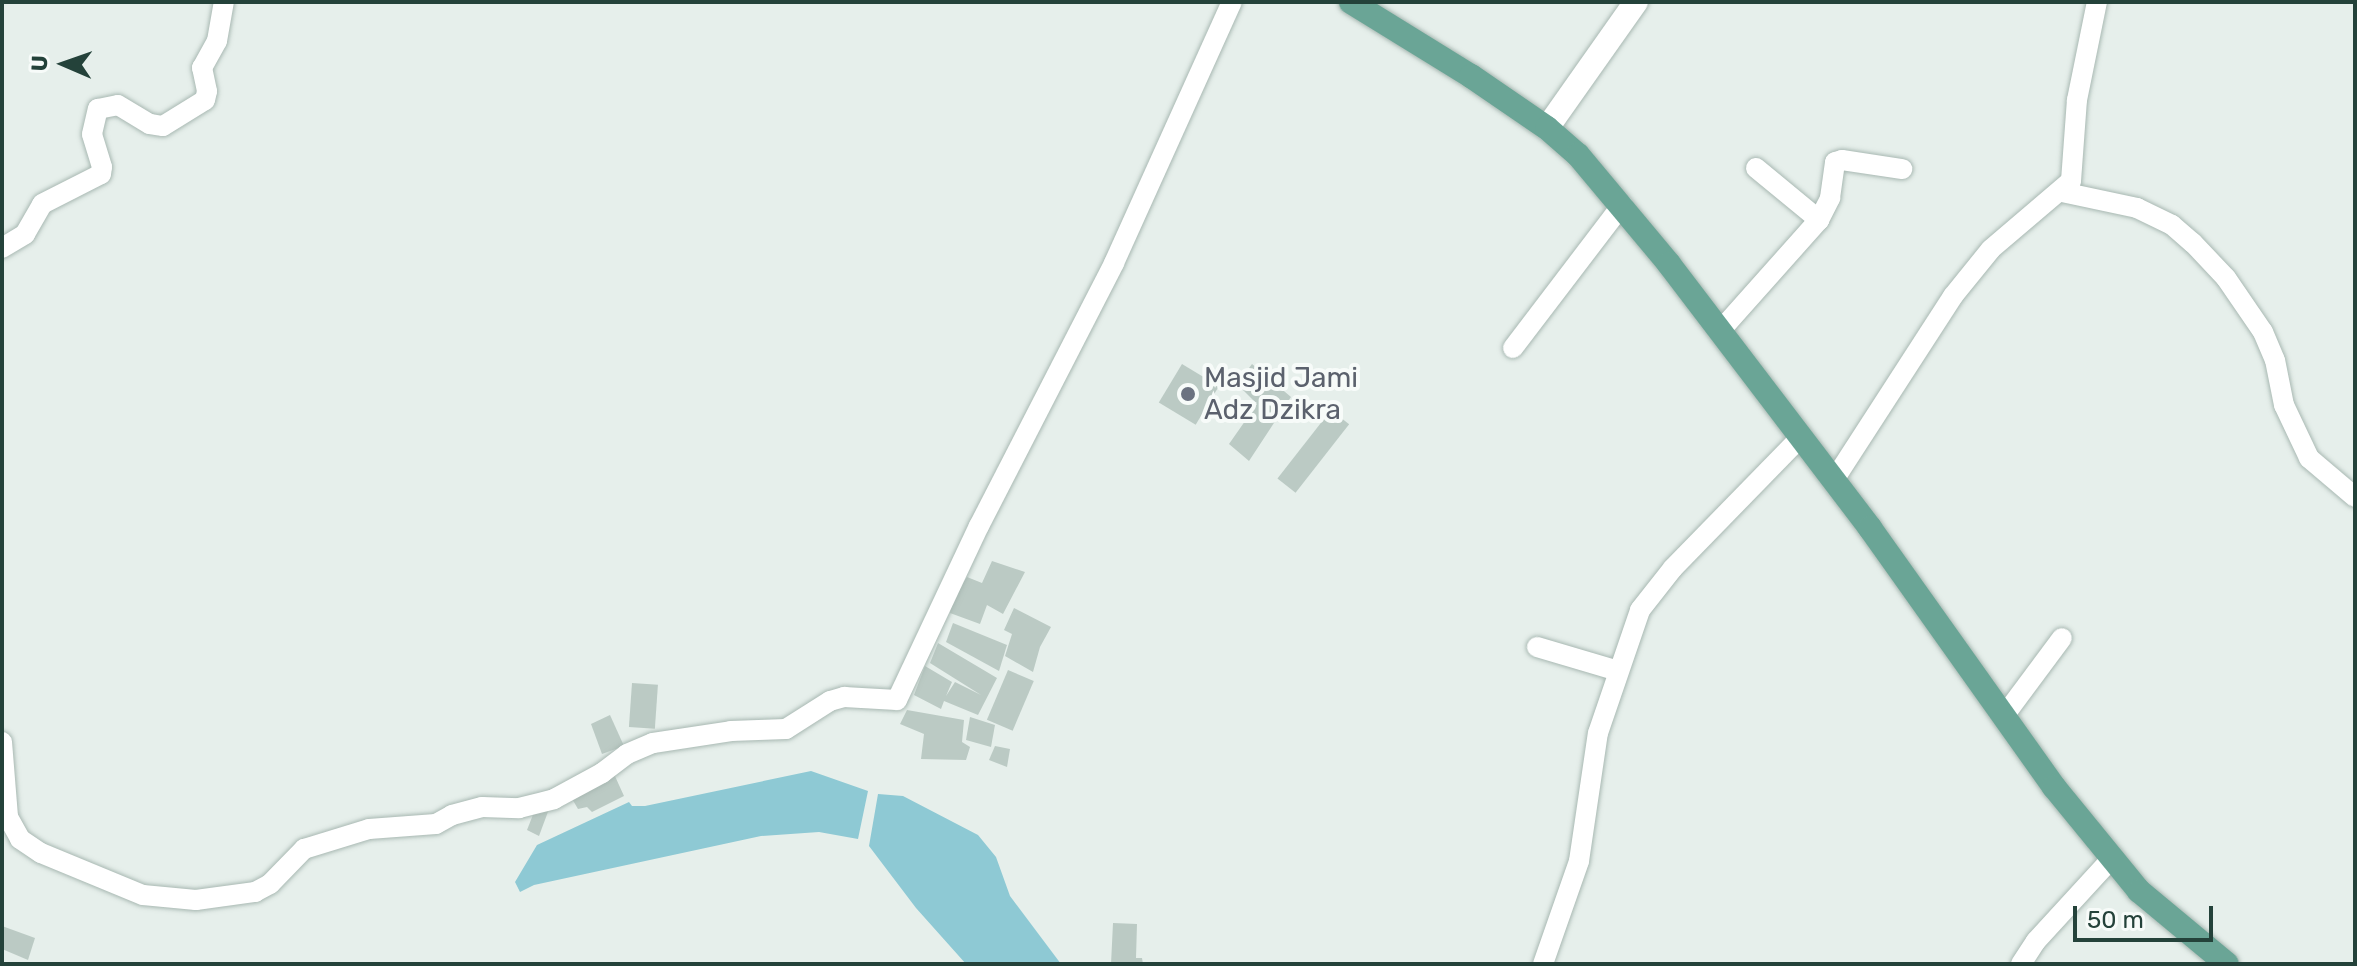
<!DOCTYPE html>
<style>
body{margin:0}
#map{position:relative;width:2357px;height:966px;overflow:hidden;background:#e6efeb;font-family:Rubik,sans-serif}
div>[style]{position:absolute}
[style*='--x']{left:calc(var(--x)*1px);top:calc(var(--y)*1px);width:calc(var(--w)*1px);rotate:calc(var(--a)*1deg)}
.water>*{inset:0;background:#8ec9d4}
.building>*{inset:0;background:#bbcac4;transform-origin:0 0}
.roads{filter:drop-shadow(0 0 2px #a8b8b2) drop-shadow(0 0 2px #a8b8b2)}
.minor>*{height:20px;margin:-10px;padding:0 10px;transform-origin:10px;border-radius:10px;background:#fff}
.tertiary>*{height:24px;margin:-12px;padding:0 12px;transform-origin:12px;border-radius:12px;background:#fff}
.primary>*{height:24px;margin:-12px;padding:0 12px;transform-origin:12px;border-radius:12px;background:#6aa596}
.dots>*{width:22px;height:22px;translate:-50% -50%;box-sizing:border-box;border:4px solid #f7fbf9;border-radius:50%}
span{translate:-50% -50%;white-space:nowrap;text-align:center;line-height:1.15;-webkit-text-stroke:8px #f7fbf9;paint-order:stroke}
.worship-label{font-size:28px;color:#5b616d}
.left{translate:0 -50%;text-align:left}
.frame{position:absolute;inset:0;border:4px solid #24423a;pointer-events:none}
.north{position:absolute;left:24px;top:24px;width:80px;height:80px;-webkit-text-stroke:6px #f7fbf9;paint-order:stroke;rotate:272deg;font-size:22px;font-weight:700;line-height:32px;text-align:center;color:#24423a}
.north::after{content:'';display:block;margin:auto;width:28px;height:36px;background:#24423a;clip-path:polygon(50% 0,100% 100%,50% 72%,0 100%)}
.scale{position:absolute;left:2073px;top:906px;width:140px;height:36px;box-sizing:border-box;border:4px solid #24423a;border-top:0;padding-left:10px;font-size:24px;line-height:28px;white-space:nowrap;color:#24423a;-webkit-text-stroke:6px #f7fbf9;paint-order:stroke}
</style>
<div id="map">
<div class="water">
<div style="clip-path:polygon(811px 771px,868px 791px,858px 839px,819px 832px,761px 836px,534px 885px,520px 892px,515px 882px,537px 845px,629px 802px,632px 806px,645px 806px)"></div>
<div style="clip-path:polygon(878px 794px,903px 796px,978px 835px,996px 857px,1010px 896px,1061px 964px,966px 964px,916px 908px,869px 846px)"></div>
</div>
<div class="building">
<div style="left:1182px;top:364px;width:43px;height:45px;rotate:31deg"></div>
<div style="clip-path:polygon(1252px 364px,1291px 397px,1249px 461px,1229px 444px,1257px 404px,1237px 384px)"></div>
<div style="left:1331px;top:410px;width:23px;height:87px;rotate:38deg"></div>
<div style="clip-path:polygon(992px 561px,1025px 572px,1003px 614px,987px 605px,980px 624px,950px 613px,951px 599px,967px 577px,982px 583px)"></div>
<div style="clip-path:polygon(1014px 608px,1051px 627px,1040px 647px,1033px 672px,1005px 656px,1012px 634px,1004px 630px)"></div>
<div style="clip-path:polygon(953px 623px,1007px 645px,999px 671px,946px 642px)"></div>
<div style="clip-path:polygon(938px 643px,997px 678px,978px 715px,944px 701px,941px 709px,914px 695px,925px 666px,952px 682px,946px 696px,955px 682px,981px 695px,930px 663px)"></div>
<div style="left:1008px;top:670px;width:28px;height:54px;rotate:23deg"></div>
<div style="left:632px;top:683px;width:26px;height:44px;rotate:4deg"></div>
<div style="clip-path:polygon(907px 710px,964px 720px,962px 742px,970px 747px,966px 760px,921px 759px,924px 734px,900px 724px)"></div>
<div style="clip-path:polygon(610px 715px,624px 746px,602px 754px,591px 724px)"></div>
<div style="clip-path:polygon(970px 717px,995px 725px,991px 747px,966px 740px)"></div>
<div style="clip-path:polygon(995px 746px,1010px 749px,1007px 767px,989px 760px)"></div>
<div style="clip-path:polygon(614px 774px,624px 796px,592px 812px,587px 807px,578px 809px,571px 797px)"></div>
<div style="clip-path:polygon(536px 807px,549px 809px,539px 836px,527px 830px)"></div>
<div style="clip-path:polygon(1113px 923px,1137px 924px,1136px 958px,1142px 958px,1143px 964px,1111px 964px)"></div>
<div style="clip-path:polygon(2px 926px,35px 938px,28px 960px,2px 949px)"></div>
</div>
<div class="roads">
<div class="minor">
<div style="--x:1756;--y:168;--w:82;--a:39.5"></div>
<div style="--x:2062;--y:192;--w:77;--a:12"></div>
<div style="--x:2137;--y:208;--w:39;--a:26"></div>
<div style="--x:2172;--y:225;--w:28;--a:41"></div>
<div style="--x:2193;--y:243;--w:48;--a:46.7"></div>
<div style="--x:2226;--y:278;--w:65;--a:55.6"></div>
<div style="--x:2263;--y:332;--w:30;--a:67"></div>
<div style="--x:2275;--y:360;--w:46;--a:78.7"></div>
<div style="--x:2284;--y:405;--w:59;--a:64.7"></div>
<div style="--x:2309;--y:458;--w:60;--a:40.3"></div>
<div style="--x:2;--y:248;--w:27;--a:-31"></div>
<div style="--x:25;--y:234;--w:34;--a:-60"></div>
<div style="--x:42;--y:204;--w:66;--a:-27"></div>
<div style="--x:101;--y:174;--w:7;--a:-82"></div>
<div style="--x:102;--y:167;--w:34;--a:-107"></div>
<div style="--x:92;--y:134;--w:26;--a:-77"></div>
<div style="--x:98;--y:109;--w:20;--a:-11"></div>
<div style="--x:118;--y:105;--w:37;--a:31"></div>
<div style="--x:150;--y:124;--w:13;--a:9"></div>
<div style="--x:163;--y:126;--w:49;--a:-31.8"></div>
<div style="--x:205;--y:100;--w:9;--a:-77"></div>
<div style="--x:207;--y:91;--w:24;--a:-102"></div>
<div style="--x:202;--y:68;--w:31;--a:-61"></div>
<div style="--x:217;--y:41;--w:40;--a:-80"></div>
<div style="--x:1720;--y:331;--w:149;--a:-48.3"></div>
<div style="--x:1819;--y:220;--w:25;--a:-63"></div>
<div style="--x:1830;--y:198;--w:36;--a:-82"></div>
<div style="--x:1835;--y:162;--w:7;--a:-16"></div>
<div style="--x:1842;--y:160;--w:61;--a:8.5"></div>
<div style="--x:1513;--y:348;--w:180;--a:-52.7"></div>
<div style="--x:1834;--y:480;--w:219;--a:-57.1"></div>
<div style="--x:1953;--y:296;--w:60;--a:-51"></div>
<div style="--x:1991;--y:249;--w:105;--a:-40.4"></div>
<div style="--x:2071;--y:181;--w:81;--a:-85.8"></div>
<div style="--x:2077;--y:100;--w:100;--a:-78.5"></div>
<div style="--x:1537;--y:647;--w:84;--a:16.5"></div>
<div style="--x:2004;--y:716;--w:97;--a:-53.4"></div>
<div style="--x:2;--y:742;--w:75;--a:85.4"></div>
<div style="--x:8;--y:817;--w:25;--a:61"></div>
<div style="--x:20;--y:839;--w:25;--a:34"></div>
<div style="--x:41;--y:853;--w:110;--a:22.4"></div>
<div style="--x:143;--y:895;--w:53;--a:5.4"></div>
<div style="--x:196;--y:900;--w:60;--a:-7.7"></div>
<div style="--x:255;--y:892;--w:17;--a:-28"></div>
<div style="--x:270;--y:884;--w:49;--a:-45.8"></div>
<div style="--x:304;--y:849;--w:68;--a:-17.1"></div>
<div style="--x:369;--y:829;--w:67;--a:-4.3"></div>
<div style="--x:436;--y:824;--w:18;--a:-29"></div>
<div style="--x:452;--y:815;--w:31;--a:-15"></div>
<div style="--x:482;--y:807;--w:37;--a:2"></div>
<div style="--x:519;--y:808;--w:36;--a:-14"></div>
<div style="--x:554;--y:799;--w:55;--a:-28.4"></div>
<div style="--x:602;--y:773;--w:31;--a:-37"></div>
<div style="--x:627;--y:754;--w:28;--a:-23"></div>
<div style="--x:653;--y:743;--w:79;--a:-8.7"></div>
<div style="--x:731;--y:731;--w:55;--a:-2.1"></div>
<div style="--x:786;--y:729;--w:52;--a:-32.5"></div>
<div style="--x:830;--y:701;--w:15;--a:-16"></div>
<div style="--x:844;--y:697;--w:53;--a:3.2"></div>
<div style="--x:897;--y:700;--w:192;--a:-64.8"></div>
<div style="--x:979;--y:526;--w:296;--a:-62.8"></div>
<div style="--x:1114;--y:263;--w:286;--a:-65.7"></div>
<div style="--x:1543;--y:964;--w:109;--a:-70.7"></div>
<div style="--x:1579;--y:861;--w:129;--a:-81.6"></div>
<div style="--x:1598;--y:733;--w:130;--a:-71.1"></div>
<div style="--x:1640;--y:610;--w:53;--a:-51.8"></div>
<div style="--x:1673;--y:568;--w:183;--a:-45.7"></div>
<div style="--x:2021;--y:964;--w:27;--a:-57"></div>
<div style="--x:2036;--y:941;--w:113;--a:-47.5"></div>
</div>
<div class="tertiary">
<div style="--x:1547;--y:128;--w:154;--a:-54.8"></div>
</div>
<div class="primary">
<div style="--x:1351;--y:2;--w:141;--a:31.7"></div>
<div style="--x:1471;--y:76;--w:92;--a:34.4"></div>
<div style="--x:1547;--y:128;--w:41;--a:41.1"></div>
<div style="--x:1578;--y:155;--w:142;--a:50.1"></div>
<div style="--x:1669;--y:264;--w:332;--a:52.7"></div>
<div style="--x:1870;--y:528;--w:318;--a:54.6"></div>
<div style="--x:2054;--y:787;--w:134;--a:50.7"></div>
<div style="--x:2139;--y:891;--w:114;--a:39.7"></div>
</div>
</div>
<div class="dots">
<div style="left:1188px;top:394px;background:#6b7280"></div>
</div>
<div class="worship-label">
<span class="left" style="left:1204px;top:394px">Masjid Jami<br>Adz Dzikra</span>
</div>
<div class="frame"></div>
<div class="north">U</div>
<div class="scale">50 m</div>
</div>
